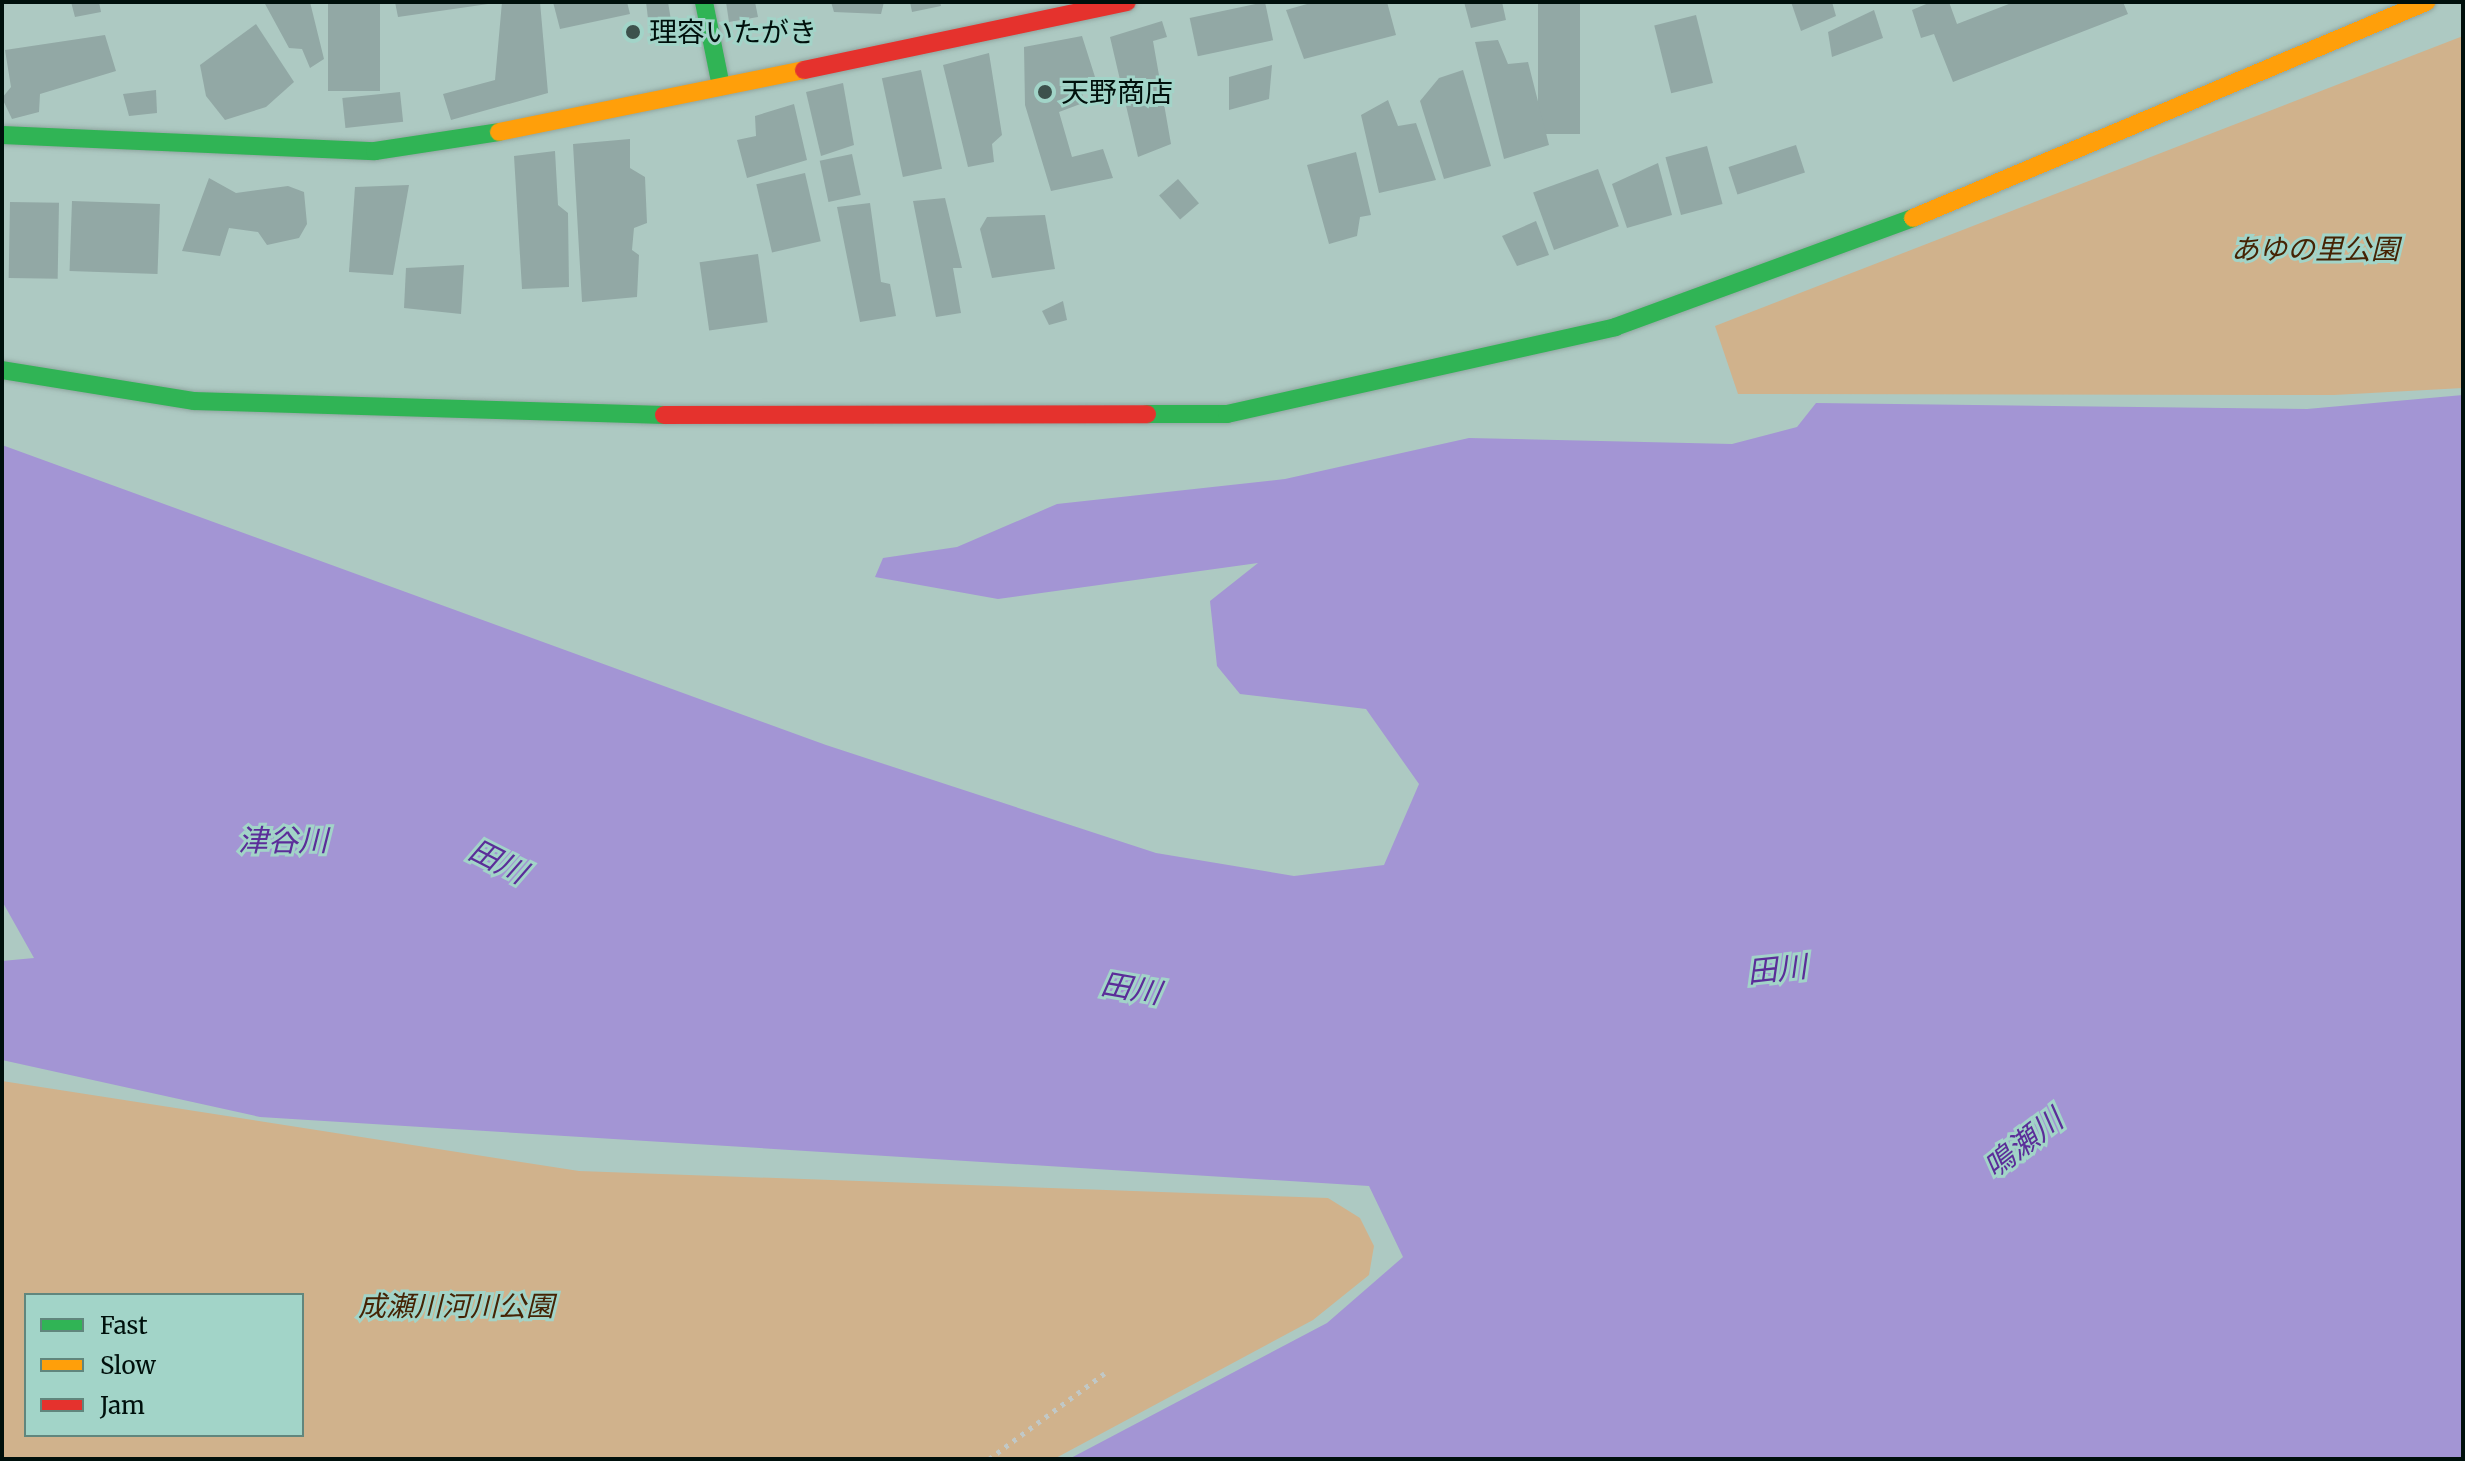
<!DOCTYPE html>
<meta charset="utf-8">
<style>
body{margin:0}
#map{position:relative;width:2465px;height:1461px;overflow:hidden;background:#adc9c2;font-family:Merriweather,"Noto Sans JP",serif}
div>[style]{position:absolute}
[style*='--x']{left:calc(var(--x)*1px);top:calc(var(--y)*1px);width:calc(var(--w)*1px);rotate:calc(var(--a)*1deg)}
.green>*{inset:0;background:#d0b28c}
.water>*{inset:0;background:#a395d4}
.building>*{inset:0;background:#92a8a5;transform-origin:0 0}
.path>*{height:5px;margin-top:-2.5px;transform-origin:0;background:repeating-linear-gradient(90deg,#c1c8c6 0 4px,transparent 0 10px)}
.roads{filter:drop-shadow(0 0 2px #90a6a0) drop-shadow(0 0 2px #90a6a0)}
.fast>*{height:18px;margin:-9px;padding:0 9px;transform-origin:9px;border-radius:9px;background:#30b455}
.slow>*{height:18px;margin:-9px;padding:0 9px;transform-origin:9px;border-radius:9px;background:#ff9f0a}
.jam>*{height:18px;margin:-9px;padding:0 9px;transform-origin:9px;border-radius:9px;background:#e5322d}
.dots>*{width:22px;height:22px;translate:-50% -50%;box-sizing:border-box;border:4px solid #a2d4c8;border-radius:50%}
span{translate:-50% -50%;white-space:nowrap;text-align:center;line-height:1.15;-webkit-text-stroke:6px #a2d4c8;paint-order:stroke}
.poi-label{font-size:28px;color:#00100c}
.left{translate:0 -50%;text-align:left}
.park-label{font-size:28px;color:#452304;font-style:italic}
.water-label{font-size:30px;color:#5b2d99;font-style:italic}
.frame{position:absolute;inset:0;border:4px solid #00100c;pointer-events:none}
.legend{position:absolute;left:24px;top:1293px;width:280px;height:144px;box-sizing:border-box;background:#a2d4c8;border:2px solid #61867d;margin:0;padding:10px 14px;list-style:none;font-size:24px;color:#00100c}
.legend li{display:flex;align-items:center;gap:16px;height:40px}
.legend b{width:40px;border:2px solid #61867d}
</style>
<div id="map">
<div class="green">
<div style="clip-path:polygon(2463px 36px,2463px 388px,2334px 395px,1738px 394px,1715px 326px)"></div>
<div style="clip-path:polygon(evenodd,2px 1081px,579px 1171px,1328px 1198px,1360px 1218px,1374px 1246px,1369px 1275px,1313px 1320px,1054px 1459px,2px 1459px,2px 1081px,26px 1295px,302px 1295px,302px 1435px,26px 1435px,26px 1295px)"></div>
</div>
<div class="water">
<div style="clip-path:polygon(2463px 395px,2463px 1459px,1069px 1459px,1327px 1323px,1403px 1257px,1369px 1186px,260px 1117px,2px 1060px,2px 961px,34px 958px,2px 901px,2px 445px,826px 745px,1156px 853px,1294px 876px,1384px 865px,1419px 784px,1366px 709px,1240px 694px,1217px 666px,1210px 601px,1258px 563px,998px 599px,875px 577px,883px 558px,957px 547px,1057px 504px,1285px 479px,1469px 438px,1732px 444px,1797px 427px,1816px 403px,2307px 409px)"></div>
</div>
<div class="building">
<div style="clip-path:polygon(71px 2px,99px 2px,101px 12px,75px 17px)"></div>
<div style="clip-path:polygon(264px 2px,310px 2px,324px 59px,310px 68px,302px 49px,289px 48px)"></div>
<div style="left:328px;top:2px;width:52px;height:89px"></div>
<div style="clip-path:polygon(395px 2px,488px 2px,488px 4px,398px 17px)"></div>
<div style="clip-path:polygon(502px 2px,540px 2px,548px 93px,451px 120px,443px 94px,495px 80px)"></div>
<div style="clip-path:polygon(553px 2px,627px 2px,630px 14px,560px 29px)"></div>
<div style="clip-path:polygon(646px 2px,668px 2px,674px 39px,651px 43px)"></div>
<div style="clip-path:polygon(726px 2px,755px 2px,758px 17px,729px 22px)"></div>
<div style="clip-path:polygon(831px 2px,884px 2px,881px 14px,834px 12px)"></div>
<div style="clip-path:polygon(910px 2px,940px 2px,941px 6px,912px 12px)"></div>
<div style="left:1265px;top:2px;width:39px;height:77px;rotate:78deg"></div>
<div style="clip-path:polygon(1314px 2px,1387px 2px,1396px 35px,1304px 59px,1286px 10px)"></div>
<div style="clip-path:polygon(1464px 2px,1502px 2px,1506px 20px,1471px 28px)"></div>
<div style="left:1538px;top:2px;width:42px;height:132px"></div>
<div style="clip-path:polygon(1791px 2px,1832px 2px,1836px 16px,1801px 31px)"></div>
<div style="clip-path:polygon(1931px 2px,1949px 2px,1957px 24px,2014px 2px,2123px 2px,2128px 14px,1953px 82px,1934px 34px,1921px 38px,1912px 10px)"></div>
<div style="clip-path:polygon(1874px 10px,1883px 38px,1832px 57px,1828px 32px)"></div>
<div style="left:1696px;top:15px;width:70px;height:43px;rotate:76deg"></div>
<div style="clip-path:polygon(1162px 21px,1167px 37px,1153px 41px,1171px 144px,1138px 157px,1110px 37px)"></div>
<div style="clip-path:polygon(256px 24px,294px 82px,266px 107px,225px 120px,206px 96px,200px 65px)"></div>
<div style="clip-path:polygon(105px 35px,116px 71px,40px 94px,39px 112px,12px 119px,2px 98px,11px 87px,5px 50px)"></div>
<div style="clip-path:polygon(1082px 36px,1095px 77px,1082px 80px,1083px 103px,1059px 112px,1072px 157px,1103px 149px,1113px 178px,1051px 191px,1025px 105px,1024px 47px)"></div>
<div style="clip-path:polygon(1498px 40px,1508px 64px,1528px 62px,1549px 145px,1504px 159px,1475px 42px)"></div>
<div style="clip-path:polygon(989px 53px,1002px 135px,992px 144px,994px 162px,968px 167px,943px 65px)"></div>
<div style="clip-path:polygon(1272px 65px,1269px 99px,1229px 110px,1229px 77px)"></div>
<div style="left:921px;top:70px;width:101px;height:40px;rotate:78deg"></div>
<div style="clip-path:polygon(1463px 70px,1491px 166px,1444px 179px,1420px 101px,1439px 78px)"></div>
<div style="clip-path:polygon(843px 83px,854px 145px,821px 156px,806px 92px)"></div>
<div style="clip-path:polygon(156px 90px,157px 113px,129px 116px,123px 94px)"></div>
<div style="left:400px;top:92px;width:30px;height:58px;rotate:84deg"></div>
<div style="clip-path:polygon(1388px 100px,1398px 126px,1416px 123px,1436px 180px,1379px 193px,1361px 115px)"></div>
<div style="clip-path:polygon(794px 104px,807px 160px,747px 178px,737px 140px,756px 136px,755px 116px)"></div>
<div style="clip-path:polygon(630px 139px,630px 168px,645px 177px,647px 223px,634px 228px,632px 250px,639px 255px,637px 297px,582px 302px,573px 144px)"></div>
<div style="left:1796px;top:145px;width:29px;height:71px;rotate:72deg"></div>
<div style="left:1707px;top:146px;width:60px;height:43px;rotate:75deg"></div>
<div style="clip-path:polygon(555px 151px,558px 205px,568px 213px,569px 287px,522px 289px,514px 156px)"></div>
<div style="clip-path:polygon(1356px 152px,1371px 215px,1360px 217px,1357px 236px,1329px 244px,1307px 165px)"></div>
<div style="left:852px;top:154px;width:42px;height:33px;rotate:78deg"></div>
<div style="clip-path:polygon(1658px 163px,1672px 215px,1627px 228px,1612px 184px)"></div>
<div style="left:1598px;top:169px;width:61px;height:69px;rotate:70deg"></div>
<div style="left:805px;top:173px;width:70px;height:50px;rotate:77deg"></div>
<div style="clip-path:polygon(209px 178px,236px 193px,288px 186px,304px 192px,307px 224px,299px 238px,267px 245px,258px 232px,229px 228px,220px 256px,182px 251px)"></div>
<div style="left:1178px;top:179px;width:32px;height:25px;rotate:49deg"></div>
<div style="clip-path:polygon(409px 185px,393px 275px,349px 272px,355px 187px)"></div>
<div style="clip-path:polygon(945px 198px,962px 268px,953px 268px,961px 313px,936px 317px,913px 201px)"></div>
<div style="left:72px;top:201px;width:88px;height:70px;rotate:2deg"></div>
<div style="left:10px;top:202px;width:49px;height:76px;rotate:1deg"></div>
<div style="clip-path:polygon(870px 203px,881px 282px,890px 284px,896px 316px,860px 322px,837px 207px)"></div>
<div style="clip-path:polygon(1045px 215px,1055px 269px,992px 278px,980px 229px,987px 217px)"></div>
<div style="clip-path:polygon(1536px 221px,1549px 255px,1517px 266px,1502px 236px)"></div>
<div style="left:758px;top:254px;width:69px;height:59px;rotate:82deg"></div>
<div style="clip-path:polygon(464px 265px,461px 314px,404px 308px,406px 268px)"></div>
<div style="clip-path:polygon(1063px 301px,1067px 320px,1049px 325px,1042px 311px)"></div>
</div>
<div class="path">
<div style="--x:989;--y:1459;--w:144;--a:-36.6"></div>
</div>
<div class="roads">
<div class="fast">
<div style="--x:704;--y:2;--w:86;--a:78.6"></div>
<div style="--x:2;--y:135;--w:373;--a:2.5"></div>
<div style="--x:375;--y:151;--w:125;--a:-8.7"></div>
<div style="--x:2;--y:370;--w:194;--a:9.2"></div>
<div style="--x:194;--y:401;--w:470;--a:1.7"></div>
<div style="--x:1147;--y:414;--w:80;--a:0"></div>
<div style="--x:1227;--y:414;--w:398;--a:-12.6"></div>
<div style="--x:1615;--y:327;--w:317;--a:-20.1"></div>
</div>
<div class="slow">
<div style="--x:499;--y:132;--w:311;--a:-11.5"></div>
<div style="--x:1913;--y:218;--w:557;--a:-22.83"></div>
</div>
<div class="jam">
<div style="--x:804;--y:70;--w:330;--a:-11.9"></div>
<div style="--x:664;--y:415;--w:483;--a:-0.1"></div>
</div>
</div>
<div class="dots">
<div style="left:633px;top:32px;background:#3d514c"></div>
<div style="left:1045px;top:92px;background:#3d514c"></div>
</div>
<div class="poi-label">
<span class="left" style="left:649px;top:32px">理容いたがき</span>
<span class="left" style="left:1061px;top:92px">天野商店</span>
</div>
<div class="park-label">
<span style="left:2315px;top:249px">あゆの里公園</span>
<span style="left:456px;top:1306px">成瀬川河川公園</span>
</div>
<div class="water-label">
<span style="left:283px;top:840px">津谷川</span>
<span style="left:498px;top:861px;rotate:27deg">田川</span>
<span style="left:1777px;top:969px;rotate:-6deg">田川</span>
<span style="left:1131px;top:988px;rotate:10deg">田川</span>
<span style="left:2023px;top:1143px;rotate:-38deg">鳴瀬川</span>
</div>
<div class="frame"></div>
<ul class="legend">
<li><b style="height:10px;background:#30b455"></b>Fast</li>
<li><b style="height:10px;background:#ff9f0a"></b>Slow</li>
<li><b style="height:10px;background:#e5322d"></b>Jam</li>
</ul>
</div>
